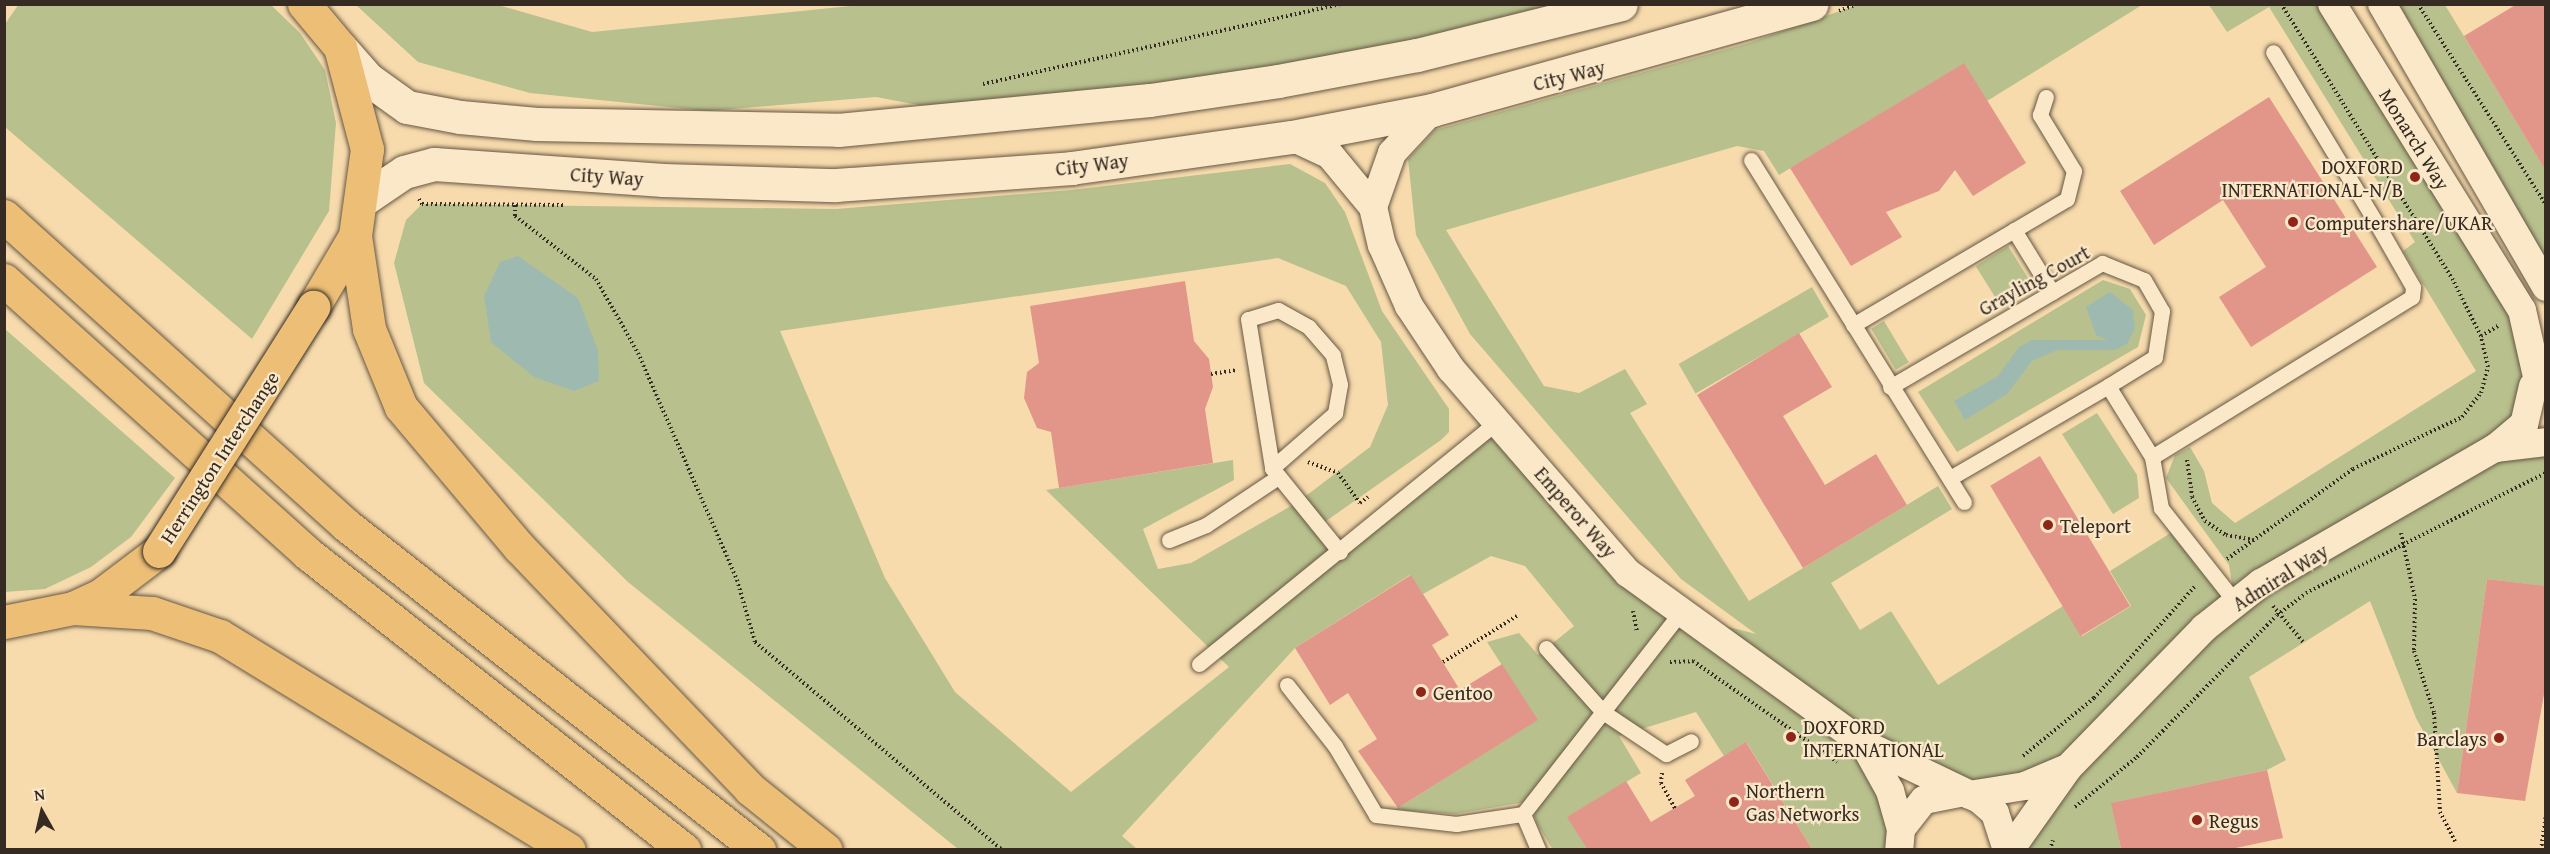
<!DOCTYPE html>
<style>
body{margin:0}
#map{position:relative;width:2550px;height:854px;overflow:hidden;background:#f7dbac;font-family:"Gentium Book Plus",serif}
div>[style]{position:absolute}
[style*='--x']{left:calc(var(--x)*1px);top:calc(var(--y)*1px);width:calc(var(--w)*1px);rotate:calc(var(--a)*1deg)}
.green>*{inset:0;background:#b8c18d;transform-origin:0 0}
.water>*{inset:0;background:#9ebab0}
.building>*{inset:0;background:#e29689;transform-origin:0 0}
.path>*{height:4px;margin-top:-2px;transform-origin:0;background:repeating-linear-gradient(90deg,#352b23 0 1.5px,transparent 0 4.5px)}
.roads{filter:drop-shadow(0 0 2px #665745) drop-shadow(0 0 2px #665745)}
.service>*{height:15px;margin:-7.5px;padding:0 7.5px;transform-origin:7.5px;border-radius:7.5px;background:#fae8c9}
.minor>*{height:28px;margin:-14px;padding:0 14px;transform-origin:14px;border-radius:14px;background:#fae8c9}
.secondary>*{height:33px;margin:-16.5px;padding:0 16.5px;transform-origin:16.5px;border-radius:16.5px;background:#fae8c9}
.trunk>*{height:33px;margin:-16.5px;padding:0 16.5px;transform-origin:16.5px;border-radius:16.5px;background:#ecbe76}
.bridges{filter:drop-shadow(0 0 2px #352b23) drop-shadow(0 0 2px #352b23)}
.trunk-bridge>*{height:33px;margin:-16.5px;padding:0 16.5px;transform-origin:16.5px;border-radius:16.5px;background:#ecbe76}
.dots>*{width:16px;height:16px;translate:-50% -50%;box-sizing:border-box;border:3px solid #fae8c9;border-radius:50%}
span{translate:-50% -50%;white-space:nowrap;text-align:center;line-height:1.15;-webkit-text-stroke:4.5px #fae8c9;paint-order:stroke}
.street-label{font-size:20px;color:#352b23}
.poi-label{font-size:20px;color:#352b23}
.right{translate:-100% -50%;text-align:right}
.left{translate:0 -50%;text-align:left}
.frame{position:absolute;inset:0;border:6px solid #352b23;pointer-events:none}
.north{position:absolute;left:12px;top:782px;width:60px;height:60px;-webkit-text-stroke:4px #fae8c9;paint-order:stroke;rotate:352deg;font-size:16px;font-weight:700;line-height:24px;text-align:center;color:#352b23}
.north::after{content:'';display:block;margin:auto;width:21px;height:27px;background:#352b23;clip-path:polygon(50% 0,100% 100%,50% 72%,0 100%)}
</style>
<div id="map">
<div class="green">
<div style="clip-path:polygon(19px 4px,271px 5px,300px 33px,325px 70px,336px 123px,329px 211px,252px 339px,5px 127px,5px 24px)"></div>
<div style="clip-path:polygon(870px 4px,1621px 5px,987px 118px,876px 97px,708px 111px,530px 93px,418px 62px,356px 5px,498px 5px,592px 32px)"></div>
<div style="clip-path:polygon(evenodd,1857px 5px,2142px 5px,1987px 101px,1963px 64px,1779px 175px,1764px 151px,1737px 146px,1446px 230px,1544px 386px,1579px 393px,1625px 369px,1647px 404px,1630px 413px,1749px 601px,1938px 486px,1952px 509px,1831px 583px,1860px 630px,1891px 611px,1938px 685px,2063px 606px,2082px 636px,2131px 606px,2110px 571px,2177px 529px,2235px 602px,2229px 565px,2166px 478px,2175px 455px,2190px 447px,2204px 471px,2212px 503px,2235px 523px,2476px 371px,2403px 251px,2415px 242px,2269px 7px,2227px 32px,2209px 5px,2331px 5px,2522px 310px,2524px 424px,2545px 442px,2545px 586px,2487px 579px,2457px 793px,2416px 718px,2370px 601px,2249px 677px,2286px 760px,2267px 770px,2112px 803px,2121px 849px,2010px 849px,2067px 769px,2001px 791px,1865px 744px,1899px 849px,1812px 849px,1747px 743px,1724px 756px,1696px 712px,1619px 736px,1641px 773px,1568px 817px,1587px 849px,1553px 850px,1536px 822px,1532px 801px,1455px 814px,1395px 810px,1537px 720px,1487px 642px,1519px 633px,1538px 655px,1574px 626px,1525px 566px,1491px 556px,1423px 594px,1410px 575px,1295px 648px,1122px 836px,1137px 849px,958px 849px,628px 582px,424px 383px,394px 263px,406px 220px,422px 204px,836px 209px,1071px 190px,1290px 164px,1325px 183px,1345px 212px,1382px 311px,1449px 409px,1449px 432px,1441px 440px,1319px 526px,1339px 550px,1498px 421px,1679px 614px,1756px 634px,1681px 579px,1470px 334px,1416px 235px,1408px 159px,1435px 130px,1749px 43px,1857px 5px,1278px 258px,1346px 286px,1381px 342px,1388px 405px,1370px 447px,1298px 502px,1191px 563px,1158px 569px,1143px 529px,1234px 480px,1233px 460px,1046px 490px,1229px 667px,1071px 792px,955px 692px,885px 578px,780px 331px,1278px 258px)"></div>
<div style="clip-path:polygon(2382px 5px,2445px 5px,2540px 161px,2545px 158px,2545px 287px)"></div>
<div style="left:2008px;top:246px;width:49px;height:38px;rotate:58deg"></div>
<div style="clip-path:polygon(2103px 280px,2130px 289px,2146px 315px,2138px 347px,1957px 452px,1918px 392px)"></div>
<div style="left:1812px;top:287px;width:34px;height:154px;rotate:60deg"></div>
<div style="left:1884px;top:321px;width:48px;height:15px;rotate:59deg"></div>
<div style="clip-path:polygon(5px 329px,175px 478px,131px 537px,91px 567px,45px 589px,5px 592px)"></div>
<div style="clip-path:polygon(2097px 413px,2137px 475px,2139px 498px,2113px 514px,2062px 434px)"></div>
</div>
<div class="water">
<div style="clip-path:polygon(518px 256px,578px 298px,598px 351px,599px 381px,574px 391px,534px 377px,491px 342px,484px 296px,500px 262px)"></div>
<div style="clip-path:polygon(2110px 292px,2133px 310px,2135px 328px,2127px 344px,2115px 350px,2057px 350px,2032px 361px,2007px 394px,1965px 420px,1954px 401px,1998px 376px,2019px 347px,2032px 340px,2107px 340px,2096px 335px,2086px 307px)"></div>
</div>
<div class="building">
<div style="clip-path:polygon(2517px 4px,2546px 4px,2546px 171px,2464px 36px)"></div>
<div style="clip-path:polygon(1964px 63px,2026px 163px,1973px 196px,1955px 170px,1939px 191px,1886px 212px,1902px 237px,1851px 266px,1790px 168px)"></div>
<div style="clip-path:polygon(2269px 97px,2377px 267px,2251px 347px,2219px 297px,2266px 267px,2223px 200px,2154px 245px,2120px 191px)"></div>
<div style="clip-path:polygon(1185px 281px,1194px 341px,1209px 359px,1213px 387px,1205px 409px,1213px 463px,1059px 488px,1051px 432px,1037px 428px,1024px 398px,1027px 372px,1039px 363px,1030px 306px)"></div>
<div style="clip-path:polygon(1799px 333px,1832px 387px,1783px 416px,1825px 485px,1876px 454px,1907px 505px,1803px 568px,1697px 395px)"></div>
<div style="left:2040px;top:456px;width:175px;height:58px;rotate:59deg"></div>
<div style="clip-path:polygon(1411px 575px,1449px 635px,1432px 645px,1460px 690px,1502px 664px,1538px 720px,1398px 808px,1358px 751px,1377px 739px,1348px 693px,1330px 705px,1295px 648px)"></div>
<div style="clip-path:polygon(2487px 579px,2546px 586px,2546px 683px,2525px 801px,2457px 793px)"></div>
<div style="clip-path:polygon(1746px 742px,1812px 849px,1587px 849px,1567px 817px,1626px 781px,1651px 822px,1695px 796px,1685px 780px)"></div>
<div style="clip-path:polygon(2267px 770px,2283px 838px,2231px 849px,2121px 849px,2111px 803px)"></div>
</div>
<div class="path">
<div style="--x:2418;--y:4;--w:238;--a:57.5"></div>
<div style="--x:1839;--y:11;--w:19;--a:-21"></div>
<div style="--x:983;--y:84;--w:366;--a:-12.6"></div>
<div style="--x:419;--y:199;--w:6;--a:59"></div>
<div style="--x:422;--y:204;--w:142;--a:0.4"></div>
<div style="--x:515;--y:205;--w:11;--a:90"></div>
<div style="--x:515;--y:216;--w:103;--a:37.9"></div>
<div style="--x:596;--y:279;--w:85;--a:60.4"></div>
<div style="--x:638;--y:353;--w:248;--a:66.4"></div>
<div style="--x:737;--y:580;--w:65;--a:73.8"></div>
<div style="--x:755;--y:642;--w:323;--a:40.1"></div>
<div style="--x:2481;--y:336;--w:21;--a:-31"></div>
<div style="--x:1211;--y:374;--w:26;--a:-9"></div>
<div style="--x:2187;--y:460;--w:37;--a:82"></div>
<div style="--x:2192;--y:497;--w:27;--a:62"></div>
<div style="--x:2205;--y:521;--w:25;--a:34"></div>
<div style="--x:2226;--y:535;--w:28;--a:10"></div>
<div style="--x:1308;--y:462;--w:32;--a:20"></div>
<div style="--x:1338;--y:473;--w:37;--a:54"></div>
<div style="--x:1360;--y:503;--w:10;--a:-37"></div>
<div style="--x:2401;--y:533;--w:67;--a:78"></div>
<div style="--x:2415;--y:599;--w:52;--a:91.1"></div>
<div style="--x:2414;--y:651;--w:65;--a:72.1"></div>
<div style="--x:2434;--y:713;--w:99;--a:86.5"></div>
<div style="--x:2440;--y:812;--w:33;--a:63"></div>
<div style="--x:2227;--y:559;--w:155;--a:-35.5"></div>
<div style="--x:2353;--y:469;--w:121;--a:-25.5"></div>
<div style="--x:2462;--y:417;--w:31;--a:-52"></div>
<div style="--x:2481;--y:393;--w:27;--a:-75"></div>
<div style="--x:2488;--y:367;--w:32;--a:-103"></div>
<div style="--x:2481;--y:336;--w:63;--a:-116.6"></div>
<div style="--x:2453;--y:280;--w:325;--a:-121.9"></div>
<div style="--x:2273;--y:606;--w:47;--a:50.2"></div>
<div style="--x:1633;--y:611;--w:21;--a:79"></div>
<div style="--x:1443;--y:662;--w:87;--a:-31.9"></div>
<div style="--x:1670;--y:662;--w:23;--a:-2"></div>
<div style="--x:1693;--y:661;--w:176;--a:35"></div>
<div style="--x:2023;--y:756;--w:92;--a:-39.2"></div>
<div style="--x:2094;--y:698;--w:152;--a:-47.9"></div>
<div style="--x:1662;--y:773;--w:10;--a:96"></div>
<div style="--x:1661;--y:783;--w:29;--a:61"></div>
<div style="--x:2075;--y:807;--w:80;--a:-38.9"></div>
<div style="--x:2137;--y:757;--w:199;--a:-45.4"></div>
<div style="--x:2277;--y:615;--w:36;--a:-37"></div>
<div style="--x:2306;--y:593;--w:268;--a:-26.6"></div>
<div style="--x:2050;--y:850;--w:10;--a:-73"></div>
<div style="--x:2541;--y:850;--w:34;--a:-82"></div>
</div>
<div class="roads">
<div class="service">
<div style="--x:1751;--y:160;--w:403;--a:58.1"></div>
<div style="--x:2014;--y:230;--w:73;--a:58.5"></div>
<div style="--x:1853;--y:325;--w:248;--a:-30.5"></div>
<div style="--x:2067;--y:199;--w:29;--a:-76"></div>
<div style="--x:2074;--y:171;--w:66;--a:-121.3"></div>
<div style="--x:2040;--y:115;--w:19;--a:-72"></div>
<div style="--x:1890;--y:387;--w:246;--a:-30.3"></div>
<div style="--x:2102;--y:263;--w:45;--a:22"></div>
<div style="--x:2144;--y:280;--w:36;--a:60"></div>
<div style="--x:2162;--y:311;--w:47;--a:98.7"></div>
<div style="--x:2155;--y:357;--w:55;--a:148.3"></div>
<div style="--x:2108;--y:386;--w:84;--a:58.2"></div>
<div style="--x:2152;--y:457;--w:52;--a:80"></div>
<div style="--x:2161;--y:508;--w:121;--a:51.7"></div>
<div style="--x:2152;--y:457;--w:305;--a:-31.6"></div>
<div style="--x:2412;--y:297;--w:10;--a:-84"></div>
<div style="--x:2413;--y:287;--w:70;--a:-119.8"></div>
<div style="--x:2378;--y:226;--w:203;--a:-121.1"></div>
<div style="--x:1272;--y:468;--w:84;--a:-41.1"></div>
<div style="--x:1335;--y:413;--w:29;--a:-80"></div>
<div style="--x:1340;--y:384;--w:30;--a:-104"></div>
<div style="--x:1333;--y:355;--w:37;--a:-131"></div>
<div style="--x:1309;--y:327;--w:35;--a:-151"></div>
<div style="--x:1278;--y:310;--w:31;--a:163"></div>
<div style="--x:1248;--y:319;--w:151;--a:80.8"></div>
<div style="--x:1272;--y:468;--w:108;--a:51"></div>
<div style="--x:1950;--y:478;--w:183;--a:-30.2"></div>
<div style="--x:1169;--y:540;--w:40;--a:-22"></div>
<div style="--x:1206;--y:525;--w:87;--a:-33.7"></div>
<div style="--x:1546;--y:648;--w:86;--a:48.3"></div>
<div style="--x:1603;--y:712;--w:76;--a:33.7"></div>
<div style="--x:1666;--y:754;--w:28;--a:-27"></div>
<div style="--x:1199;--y:664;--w:385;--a:-39.1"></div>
<div style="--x:1287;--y:685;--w:78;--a:51.8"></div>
<div style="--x:1335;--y:746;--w:80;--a:59.3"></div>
<div style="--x:1376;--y:815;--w:81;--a:6.4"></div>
<div style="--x:1456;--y:824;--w:68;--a:-8.5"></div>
<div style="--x:1523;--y:814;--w:254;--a:-52"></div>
<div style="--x:1523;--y:814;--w:39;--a:67"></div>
</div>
<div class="minor">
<div style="--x:2332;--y:4;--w:360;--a:58.2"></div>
<div style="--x:2522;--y:310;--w:64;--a:77.3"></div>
<div style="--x:2382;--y:4;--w:327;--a:59.9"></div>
<div style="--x:1292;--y:137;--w:42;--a:25.3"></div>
<div style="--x:1330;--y:155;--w:67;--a:50.4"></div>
<div style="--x:1373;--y:207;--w:39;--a:77"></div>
<div style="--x:1382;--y:245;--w:67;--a:66.1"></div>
<div style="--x:1409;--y:306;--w:76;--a:56.3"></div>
<div style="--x:1451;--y:369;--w:270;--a:49.1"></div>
<div style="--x:1628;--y:573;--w:291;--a:35.9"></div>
<div style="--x:1864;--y:744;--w:127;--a:25.6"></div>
<div style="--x:1979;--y:799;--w:21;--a:41"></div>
<div style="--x:1995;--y:813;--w:39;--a:72"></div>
<div style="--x:1373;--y:207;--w:57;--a:-70.6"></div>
<div style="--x:1392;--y:153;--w:59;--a:-47.1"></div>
<div style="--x:2533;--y:386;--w:39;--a:103"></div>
<div style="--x:2524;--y:424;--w:38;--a:140"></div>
<div style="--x:2495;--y:448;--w:51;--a:-6.7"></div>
<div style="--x:1864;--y:744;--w:54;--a:61"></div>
<div style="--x:1890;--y:791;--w:40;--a:74"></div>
<div style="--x:1901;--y:829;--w:21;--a:95"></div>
<div style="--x:1969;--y:795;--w:57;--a:-9.1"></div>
<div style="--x:2025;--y:786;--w:43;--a:-23"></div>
<div style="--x:1901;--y:829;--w:37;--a:-52"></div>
<div style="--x:1924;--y:800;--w:36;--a:-11"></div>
<div style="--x:2010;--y:850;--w:100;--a:-54.7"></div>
<div style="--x:2068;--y:768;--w:195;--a:-45.8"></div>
<div style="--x:2204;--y:628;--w:73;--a:-38.3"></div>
<div style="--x:2261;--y:583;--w:270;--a:-30"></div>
</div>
<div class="secondary">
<div style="--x:340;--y:47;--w:43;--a:48.8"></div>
<div style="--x:368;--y:79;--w:48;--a:35.7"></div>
<div style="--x:407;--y:107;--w:54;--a:10.7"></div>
<div style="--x:460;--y:117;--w:77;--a:5.2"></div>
<div style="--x:537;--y:124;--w:301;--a:1.1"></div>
<div style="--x:838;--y:130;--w:313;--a:-5.5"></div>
<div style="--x:1150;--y:100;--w:129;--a:-8.4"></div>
<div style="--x:1278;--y:81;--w:141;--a:-10.6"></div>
<div style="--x:1417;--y:55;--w:210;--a:-14"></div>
<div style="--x:364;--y:199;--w:48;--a:-34"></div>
<div style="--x:404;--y:172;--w:31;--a:-15"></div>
<div style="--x:434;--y:164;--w:230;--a:4"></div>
<div style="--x:663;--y:180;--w:173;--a:1.7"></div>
<div style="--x:836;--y:185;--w:236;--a:-4.1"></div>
<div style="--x:1071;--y:168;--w:223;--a:-8"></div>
<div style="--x:1292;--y:137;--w:143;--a:-10.9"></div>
<div style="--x:1432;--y:110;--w:394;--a:-15.6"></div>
</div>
<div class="trunk">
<div style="--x:304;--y:4;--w:56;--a:50.1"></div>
<div style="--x:340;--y:47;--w:106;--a:75.2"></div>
<div style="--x:367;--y:149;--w:88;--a:97.9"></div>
<div style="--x:355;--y:236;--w:82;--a:120.6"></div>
<div style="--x:4;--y:216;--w:461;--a:42.1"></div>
<div style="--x:346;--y:525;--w:526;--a:38.2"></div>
<div style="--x:355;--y:236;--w:94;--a:81.4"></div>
<div style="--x:369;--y:329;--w:84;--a:67.7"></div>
<div style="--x:401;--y:407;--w:183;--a:49.9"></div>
<div style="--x:519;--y:547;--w:335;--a:46.3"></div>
<div style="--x:750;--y:789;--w:97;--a:38.8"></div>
<div style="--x:4;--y:280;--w:408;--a:42"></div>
<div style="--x:307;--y:553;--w:480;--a:38.2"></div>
<div style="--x:73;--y:608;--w:79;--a:3.6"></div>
<div style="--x:152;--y:613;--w:72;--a:18.7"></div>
<div style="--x:220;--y:636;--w:409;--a:31.5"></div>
<div style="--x:4;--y:622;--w:70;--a:-11.5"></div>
<div style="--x:73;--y:608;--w:31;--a:-25"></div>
<div style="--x:101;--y:595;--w:73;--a:-37.2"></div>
</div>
</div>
<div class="bridges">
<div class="trunk-bridge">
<div style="--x:159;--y:551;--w:289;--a:-57.7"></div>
</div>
</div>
<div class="dots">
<div style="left:2415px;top:177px;background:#8f2418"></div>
<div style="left:2293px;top:222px;background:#8f2418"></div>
<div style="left:2048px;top:525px;background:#8f2418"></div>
<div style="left:1421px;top:692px;background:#8f2418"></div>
<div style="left:1791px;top:737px;background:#8f2418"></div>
<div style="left:2499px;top:738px;background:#8f2418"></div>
<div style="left:1734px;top:802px;background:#8f2418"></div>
<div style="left:2197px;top:820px;background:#8f2418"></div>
</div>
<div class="street-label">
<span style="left:1569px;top:75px;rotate:-14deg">City Way</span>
<span style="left:2415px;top:139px;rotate:58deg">Monarch Way</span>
<span style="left:1092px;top:164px;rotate:-7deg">City Way</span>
<span style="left:607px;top:176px;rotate:4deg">City Way</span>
<span style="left:2034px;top:280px;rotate:-29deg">Grayling Court</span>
<span style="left:219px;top:457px;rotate:-57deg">Herrington Interchange</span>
<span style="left:1576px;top:512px;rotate:49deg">Emperor Way</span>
<span style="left:2280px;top:577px;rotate:-32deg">Admiral Way</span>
</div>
<div class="poi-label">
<span class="right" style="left:2403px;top:178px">DOXFORD<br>INTERNATIONAL-N/B</span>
<span class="left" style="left:2305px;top:222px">Computershare/UKAR</span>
<span class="left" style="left:2060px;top:525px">Teleport</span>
<span class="left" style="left:1433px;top:692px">Gentoo</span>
<span class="left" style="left:1803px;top:738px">DOXFORD<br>INTERNATIONAL</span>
<span class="right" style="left:2487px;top:738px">Barclays</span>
<span class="left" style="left:1746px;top:802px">Northern<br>Gas Networks</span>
<span class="left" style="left:2209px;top:820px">Regus</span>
</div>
<div class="frame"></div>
<div class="north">N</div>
</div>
